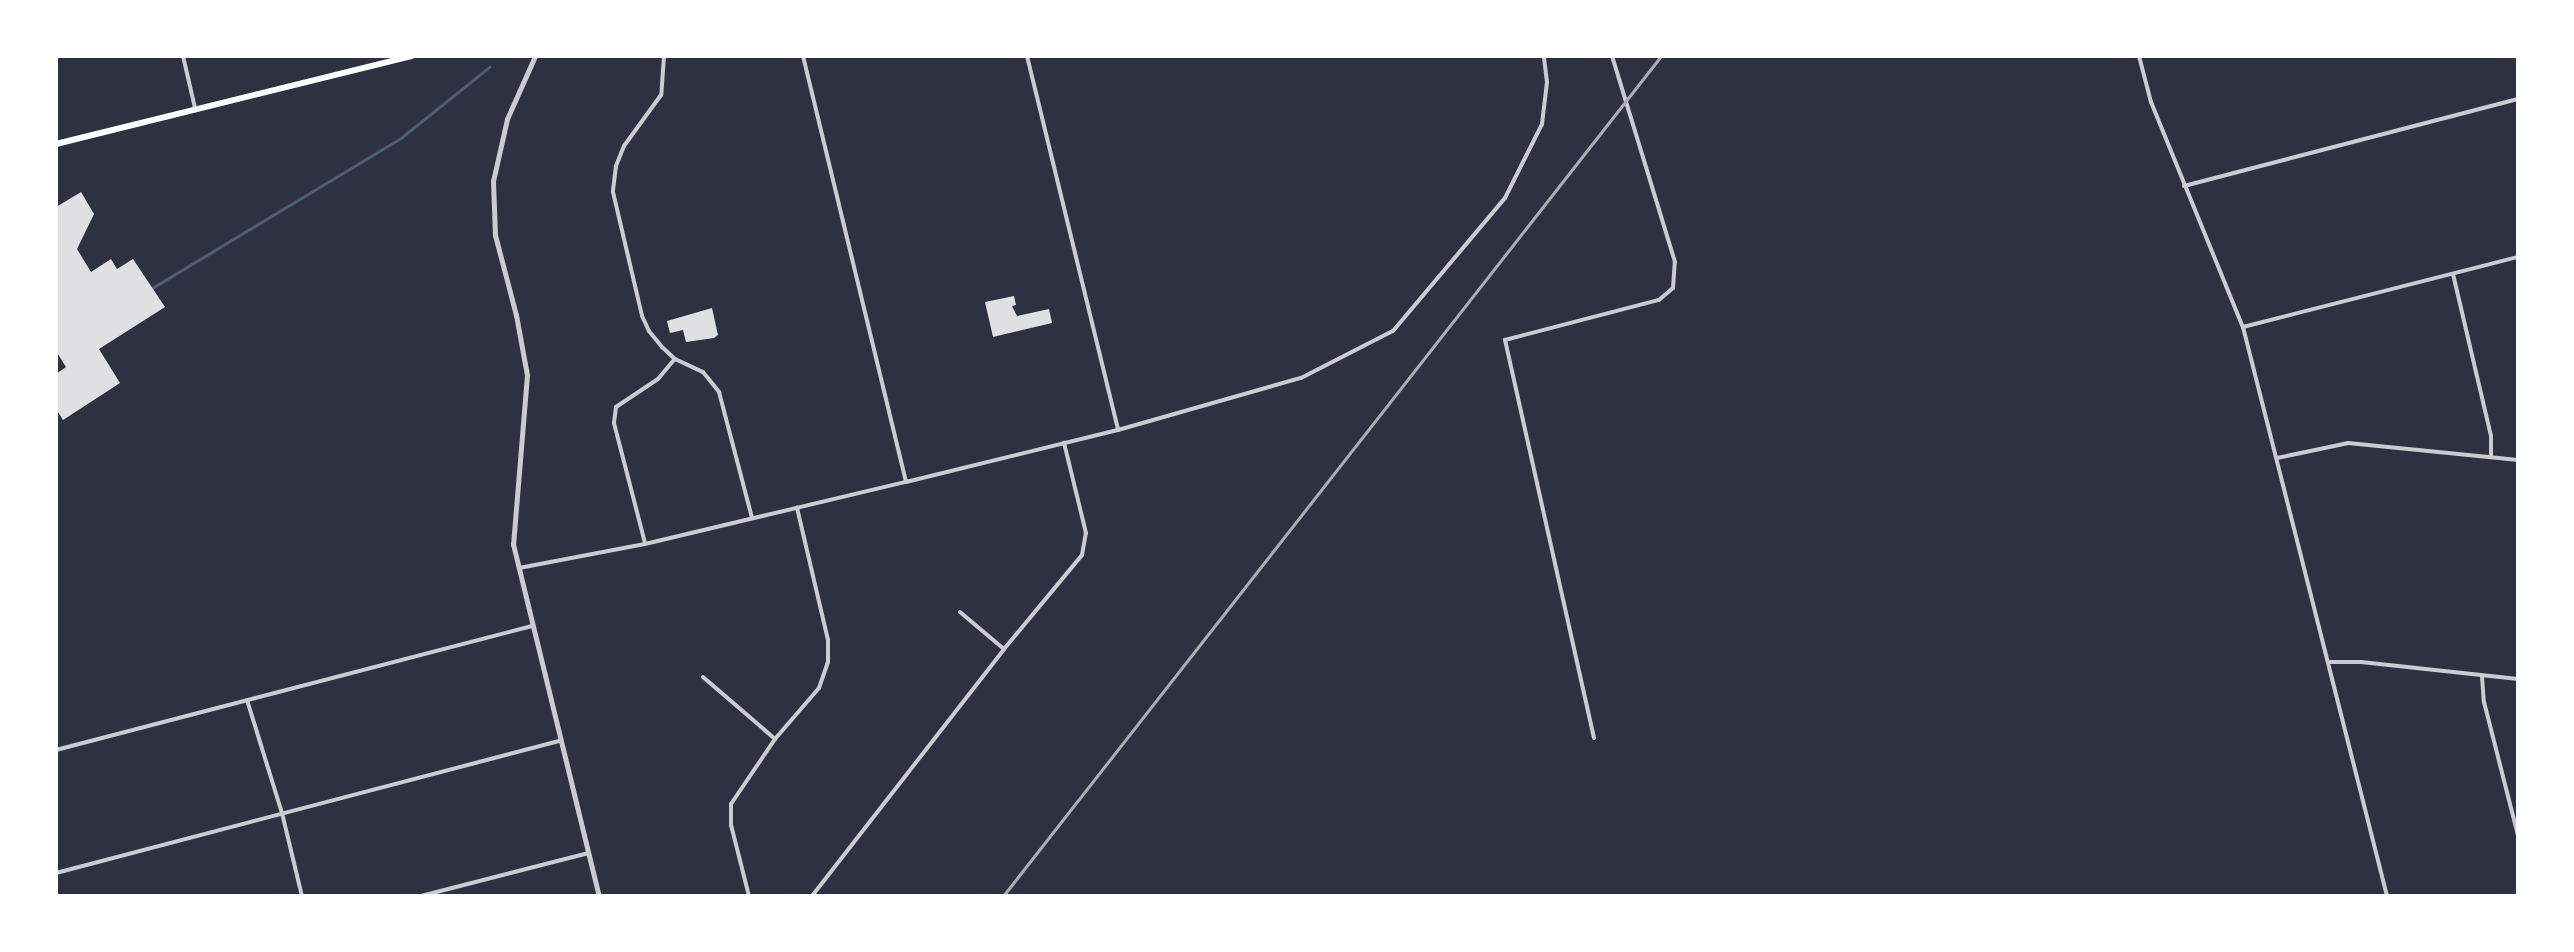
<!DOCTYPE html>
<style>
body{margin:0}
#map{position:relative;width:2574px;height:952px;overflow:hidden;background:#2d3142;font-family:"Varela Round",sans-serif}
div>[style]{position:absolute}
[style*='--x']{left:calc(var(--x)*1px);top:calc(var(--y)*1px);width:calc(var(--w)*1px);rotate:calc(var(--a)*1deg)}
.stream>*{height:3px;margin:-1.5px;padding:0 1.5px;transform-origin:1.5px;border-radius:1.5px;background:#4f5d75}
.building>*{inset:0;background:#e0e0e3}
.minor>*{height:4px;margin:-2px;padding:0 2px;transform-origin:2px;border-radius:2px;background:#caccd0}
.tertiary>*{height:5px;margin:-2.5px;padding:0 2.5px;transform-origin:2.5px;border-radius:2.5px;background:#caccd0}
.secondary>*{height:6px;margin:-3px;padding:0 3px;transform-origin:3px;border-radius:3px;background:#fff}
.rail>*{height:3px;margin:-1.5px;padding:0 1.5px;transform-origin:1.5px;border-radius:1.5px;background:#abadb3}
span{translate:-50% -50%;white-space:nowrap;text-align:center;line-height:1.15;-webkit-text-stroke:6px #fff;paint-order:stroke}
.frame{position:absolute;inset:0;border:58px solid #fff;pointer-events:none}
</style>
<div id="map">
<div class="stream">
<div style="--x:152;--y:288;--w:292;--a:-31.1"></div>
<div style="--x:402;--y:137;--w:112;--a:-38.8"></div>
</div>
<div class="building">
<div style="clip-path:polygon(81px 192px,94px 214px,77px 249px,91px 272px,111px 259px,117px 269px,133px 259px,165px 307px,99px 349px,120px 383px,63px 420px,56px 409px,56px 374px,66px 367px,56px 351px,56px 207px)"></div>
<div style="clip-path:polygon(1014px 296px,1016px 305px,1012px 306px,1017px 316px,1049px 309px,1052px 323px,993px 337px,985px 302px)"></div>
<div style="clip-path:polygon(712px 308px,718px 335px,714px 338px,686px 342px,683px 330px,670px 333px,667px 321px)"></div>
</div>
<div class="minor">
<div style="--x:183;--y:56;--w:53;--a:77"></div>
<div style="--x:664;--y:56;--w:39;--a:94"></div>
<div style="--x:661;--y:95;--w:63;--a:126"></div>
<div style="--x:624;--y:146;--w:22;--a:112"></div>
<div style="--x:616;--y:166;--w:26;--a:97"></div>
<div style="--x:613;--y:192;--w:127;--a:76.8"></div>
<div style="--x:642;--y:316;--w:17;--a:65"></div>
<div style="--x:649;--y:331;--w:21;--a:51"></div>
<div style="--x:662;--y:347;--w:18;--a:43"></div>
<div style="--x:675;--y:359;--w:31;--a:25"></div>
<div style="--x:703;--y:372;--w:26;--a:51"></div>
<div style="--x:719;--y:392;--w:130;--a:75.3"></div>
<div style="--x:803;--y:56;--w:437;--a:76.4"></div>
<div style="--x:1027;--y:56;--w:385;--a:76.3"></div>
<div style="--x:2139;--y:56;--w:48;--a:75.4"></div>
<div style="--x:2151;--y:102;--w:243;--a:67.8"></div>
<div style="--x:2243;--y:327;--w:587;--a:75.8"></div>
<div style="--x:2184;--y:186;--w:345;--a:-14.6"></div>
<div style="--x:2453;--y:274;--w:166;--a:76.8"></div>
<div style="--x:2491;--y:436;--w:21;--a:90"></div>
<div style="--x:2243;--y:327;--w:284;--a:-14.3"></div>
<div style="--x:2277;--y:458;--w:73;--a:-11.9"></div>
<div style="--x:2348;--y:443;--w:171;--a:5.7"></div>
<div style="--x:645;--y:543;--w:124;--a:-104.5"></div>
<div style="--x:614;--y:423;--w:16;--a:-83"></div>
<div style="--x:616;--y:407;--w:50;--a:-33.7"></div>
<div style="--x:658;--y:379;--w:26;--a:-50"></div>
<div style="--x:519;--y:568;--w:128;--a:-10.8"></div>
<div style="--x:645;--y:544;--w:268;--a:-13.4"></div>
<div style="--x:906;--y:482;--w:218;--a:-13.8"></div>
<div style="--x:1118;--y:430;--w:190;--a:-15.9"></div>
<div style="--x:1301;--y:378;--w:103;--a:-27.1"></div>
<div style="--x:1393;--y:331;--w:174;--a:-49.9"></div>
<div style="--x:1505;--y:198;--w:83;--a:-63.4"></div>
<div style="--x:1542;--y:124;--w:42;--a:-83.2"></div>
<div style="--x:1547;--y:82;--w:26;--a:-97"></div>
<div style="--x:960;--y:612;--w:57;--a:40.1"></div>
<div style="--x:2330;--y:662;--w:31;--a:0"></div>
<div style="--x:2361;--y:662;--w:158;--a:6.2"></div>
<div style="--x:2482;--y:676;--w:26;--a:86"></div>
<div style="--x:2484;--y:702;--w:137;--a:75.7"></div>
<div style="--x:703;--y:677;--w:95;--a:40.7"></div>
<div style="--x:247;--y:700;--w:118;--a:72.8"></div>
<div style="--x:282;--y:813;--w:85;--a:76.5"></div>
<div style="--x:1594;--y:738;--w:408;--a:-102.6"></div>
<div style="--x:1505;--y:340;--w:159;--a:-14.6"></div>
<div style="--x:1659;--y:300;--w:18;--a:-41"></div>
<div style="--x:1673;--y:288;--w:26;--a:-86"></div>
<div style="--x:1675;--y:262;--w:215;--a:-107"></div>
<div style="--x:56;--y:750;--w:492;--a:-14.6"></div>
<div style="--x:56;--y:873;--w:520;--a:-14.7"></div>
<div style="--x:421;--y:896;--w:172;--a:-14.4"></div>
<div style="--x:749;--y:896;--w:73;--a:-104.2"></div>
<div style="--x:731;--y:825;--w:21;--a:-90"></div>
<div style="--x:731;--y:804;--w:78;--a:-55.9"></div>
<div style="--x:775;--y:739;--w:67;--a:-49.2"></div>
<div style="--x:819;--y:688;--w:28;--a:-71"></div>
<div style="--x:828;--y:662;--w:22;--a:-90"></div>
<div style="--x:828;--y:640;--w:136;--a:-103.2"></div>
<div style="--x:812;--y:896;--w:313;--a:-52.1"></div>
<div style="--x:1004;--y:649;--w:122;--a:-50.3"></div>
<div style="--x:1082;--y:555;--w:22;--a:-80"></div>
<div style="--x:1086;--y:533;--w:93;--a:-103.7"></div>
</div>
<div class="tertiary">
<div style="--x:535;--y:56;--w:69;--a:114"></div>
<div style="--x:507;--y:119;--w:64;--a:102.7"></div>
<div style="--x:493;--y:181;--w:54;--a:87.9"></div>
<div style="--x:495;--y:235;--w:83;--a:75.3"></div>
<div style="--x:516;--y:315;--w:61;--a:79.6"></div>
<div style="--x:527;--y:375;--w:170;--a:94.7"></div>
<div style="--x:513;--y:544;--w:362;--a:76.3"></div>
</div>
<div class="secondary">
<div style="--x:56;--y:144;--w:366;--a:-13.9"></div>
</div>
<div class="rail">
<div style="--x:1003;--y:896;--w:1067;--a:-51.93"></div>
</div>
<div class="frame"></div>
</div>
